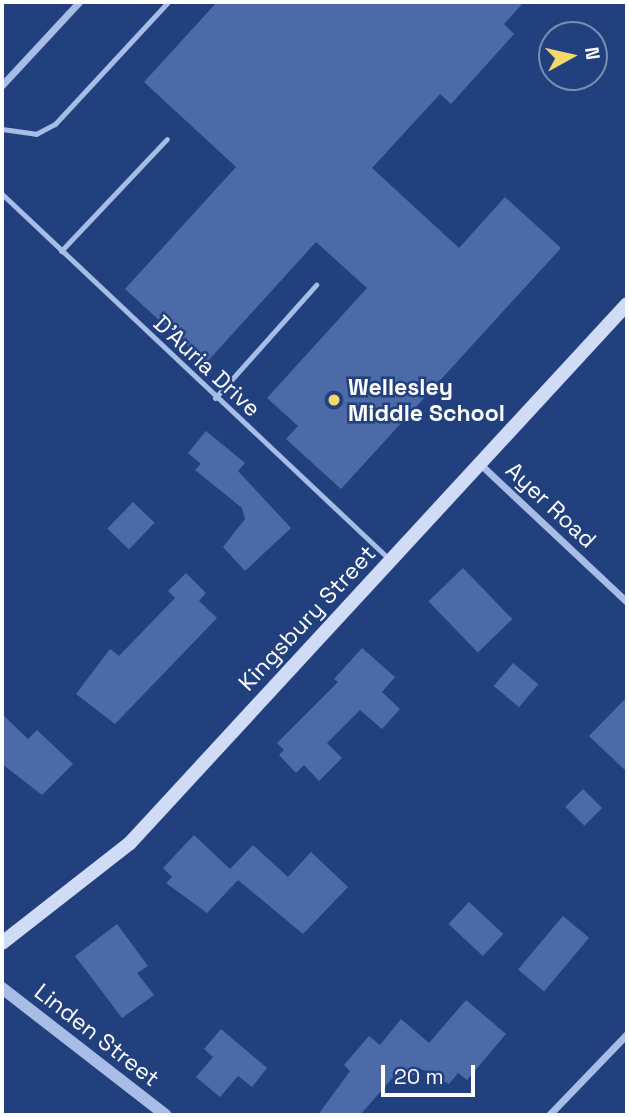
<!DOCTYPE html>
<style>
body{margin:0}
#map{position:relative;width:629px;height:1117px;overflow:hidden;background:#22407e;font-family:"Space Grotesk",sans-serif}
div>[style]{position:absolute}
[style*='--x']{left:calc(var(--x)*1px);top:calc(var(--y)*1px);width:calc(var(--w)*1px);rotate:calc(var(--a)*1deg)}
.building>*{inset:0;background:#4b6aa7;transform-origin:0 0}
.service>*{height:5px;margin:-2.5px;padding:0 2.5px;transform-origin:2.5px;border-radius:2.5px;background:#a7bde6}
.minor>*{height:7px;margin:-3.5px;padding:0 3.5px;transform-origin:3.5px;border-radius:3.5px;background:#a7bde6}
.tertiary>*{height:12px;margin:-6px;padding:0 6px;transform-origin:6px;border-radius:6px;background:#a7bde6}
.secondary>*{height:14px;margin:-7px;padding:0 7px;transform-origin:7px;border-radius:7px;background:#d0dcf5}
.dots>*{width:19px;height:19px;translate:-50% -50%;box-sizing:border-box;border:4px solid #22407e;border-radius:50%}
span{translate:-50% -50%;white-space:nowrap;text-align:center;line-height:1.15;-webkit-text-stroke:5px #22407e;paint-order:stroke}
.street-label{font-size:23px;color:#fff}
.poi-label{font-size:23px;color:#fff;font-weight:700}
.left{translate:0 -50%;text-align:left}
.frame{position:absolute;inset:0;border:4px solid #fff;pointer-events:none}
.north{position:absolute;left:538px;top:21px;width:70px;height:70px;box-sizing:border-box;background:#22407e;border:2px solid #7a8cb2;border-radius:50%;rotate:82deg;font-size:19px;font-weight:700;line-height:28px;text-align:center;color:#fff}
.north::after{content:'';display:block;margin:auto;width:24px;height:32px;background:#f2d969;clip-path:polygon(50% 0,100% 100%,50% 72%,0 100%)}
.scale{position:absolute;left:381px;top:1065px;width:94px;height:32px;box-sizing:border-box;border:4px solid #fff;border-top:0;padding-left:9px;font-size:21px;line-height:24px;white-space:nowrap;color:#fff;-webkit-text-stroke:5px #22407e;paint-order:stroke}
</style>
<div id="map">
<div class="building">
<div style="clip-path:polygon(217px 2px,524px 2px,504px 24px,514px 34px,451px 104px,440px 94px,372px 168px,459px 248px,505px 197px,561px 248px,341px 489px,286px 439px,298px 426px,267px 398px,367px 288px,316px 242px,206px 363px,125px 289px,236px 167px,144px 82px)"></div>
<div style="clip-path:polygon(206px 431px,245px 463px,238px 471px,291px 528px,245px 571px,223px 547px,245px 519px,242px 508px,195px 470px,201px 464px,188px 453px)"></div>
<div style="left:133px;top:502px;width:30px;height:37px;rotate:44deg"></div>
<div style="left:463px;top:568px;width:71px;height:48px;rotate:46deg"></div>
<div style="clip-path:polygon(186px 573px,206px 593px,199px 601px,217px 618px,115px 724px,76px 694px,110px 649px,119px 656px,175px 598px,168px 591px)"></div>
<div style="clip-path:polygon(362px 648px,395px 677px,382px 692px,400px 709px,382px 729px,360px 710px,327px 743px,342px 758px,319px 781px,304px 765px,296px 773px,279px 755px,284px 750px,277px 743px,338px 682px,334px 679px)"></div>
<div style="left:513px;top:663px;width:33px;height:30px;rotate:40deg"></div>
<div style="clip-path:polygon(627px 697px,627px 772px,589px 736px)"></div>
<div style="clip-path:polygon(2px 714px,28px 739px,37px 730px,73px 764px,42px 795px,2px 764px)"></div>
<div style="left:583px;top:789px;width:27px;height:25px;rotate:45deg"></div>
<div style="clip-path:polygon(194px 835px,230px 869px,253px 845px,288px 877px,311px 852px,348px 887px,303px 934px,238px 880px,207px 913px,166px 883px,172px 877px,163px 868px)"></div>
<div style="left:469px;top:902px;width:47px;height:30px;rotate:43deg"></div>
<div style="left:563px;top:916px;width:34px;height:70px;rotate:40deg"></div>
<div style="clip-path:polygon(117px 924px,148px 966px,137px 973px,154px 995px,122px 1018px,75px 956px)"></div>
<div style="clip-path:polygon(466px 1000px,506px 1034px,467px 1080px,458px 1073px,449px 1084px,419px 1068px,407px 1083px,396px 1074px,360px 1115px,318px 1115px,350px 1071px,344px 1065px,369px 1036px,380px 1045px,401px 1019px,429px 1043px)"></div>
<div style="clip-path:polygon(221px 1029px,267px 1068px,252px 1087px,238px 1076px,220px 1097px,196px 1077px,213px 1057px,204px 1049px)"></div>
</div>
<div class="service">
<div style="--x:2;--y:129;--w:34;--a:8"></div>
<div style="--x:36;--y:134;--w:21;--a:-28"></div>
<div style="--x:55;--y:124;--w:166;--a:-47.2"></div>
<div style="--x:2;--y:194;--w:532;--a:43.32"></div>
<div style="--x:61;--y:251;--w:154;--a:-46.6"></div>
<div style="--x:215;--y:398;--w:152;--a:-48.2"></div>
</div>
<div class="minor">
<div style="--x:2;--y:85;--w:113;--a:-47.1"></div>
<div style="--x:480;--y:464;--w:202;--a:43.2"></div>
<div style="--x:549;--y:1115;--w:112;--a:-46.1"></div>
</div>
<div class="tertiary">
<div style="--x:2;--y:988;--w:207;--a:37.8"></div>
</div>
<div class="secondary">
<div style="--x:2;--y:943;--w:162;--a:-38"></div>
<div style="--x:130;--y:843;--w:733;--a:-47.32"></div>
</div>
<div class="dots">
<div style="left:334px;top:400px;background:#f2d969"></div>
</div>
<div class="street-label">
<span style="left:207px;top:366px;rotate:43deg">D'Auria Drive</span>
<span style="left:551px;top:505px;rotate:43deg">Ayer Road</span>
<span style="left:307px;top:618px;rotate:-47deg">Kingsbury Street</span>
<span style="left:97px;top:1035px;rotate:38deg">Linden Street</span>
</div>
<div class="poi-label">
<span class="left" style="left:348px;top:400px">Wellesley<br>Middle School</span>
</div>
<div class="frame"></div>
<div class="north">N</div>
<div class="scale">20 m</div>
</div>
